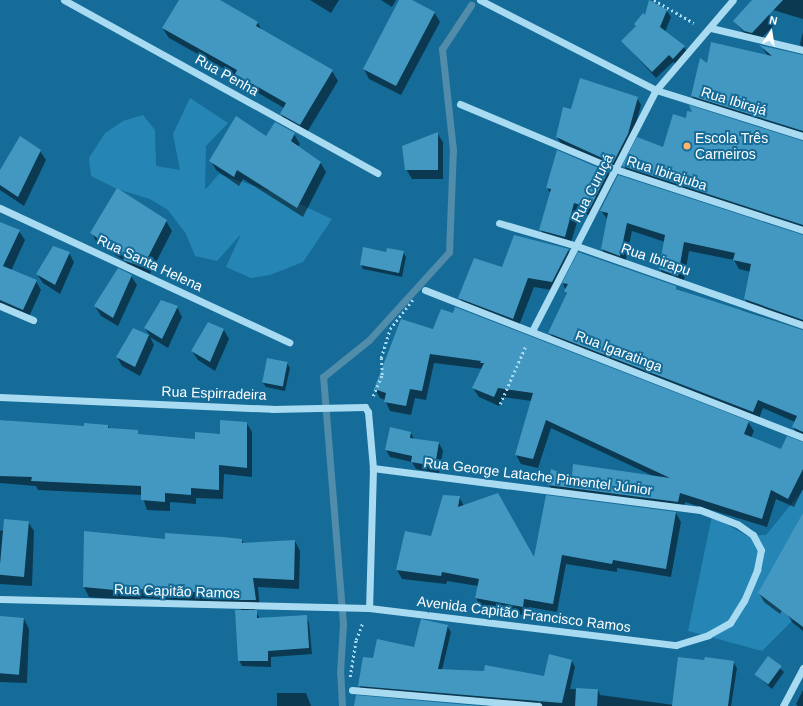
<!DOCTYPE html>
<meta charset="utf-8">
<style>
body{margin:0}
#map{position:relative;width:803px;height:706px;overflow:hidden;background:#156c98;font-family:Helvetica,sans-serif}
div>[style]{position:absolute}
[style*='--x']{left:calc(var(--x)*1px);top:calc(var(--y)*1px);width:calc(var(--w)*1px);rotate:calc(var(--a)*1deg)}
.green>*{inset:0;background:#2586b5}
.shadow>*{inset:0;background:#0007}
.stream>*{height:7px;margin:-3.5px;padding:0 3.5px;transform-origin:3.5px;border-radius:3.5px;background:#518caa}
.building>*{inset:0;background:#4398c1;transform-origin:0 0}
.path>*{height:2.5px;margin-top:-1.25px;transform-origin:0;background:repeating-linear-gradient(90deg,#a8dbf2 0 2px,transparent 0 5px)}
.minor>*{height:7px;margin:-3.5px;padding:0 3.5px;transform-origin:3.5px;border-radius:3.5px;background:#a8dbf2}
.dots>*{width:11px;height:11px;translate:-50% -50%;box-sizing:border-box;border:2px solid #156c98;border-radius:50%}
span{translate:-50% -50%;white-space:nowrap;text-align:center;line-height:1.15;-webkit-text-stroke:4px #156c98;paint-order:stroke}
.street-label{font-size:14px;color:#fff}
.poi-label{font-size:14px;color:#fff}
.left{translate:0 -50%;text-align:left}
.north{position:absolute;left:751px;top:12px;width:40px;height:40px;-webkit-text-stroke:3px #156c98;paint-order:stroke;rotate:12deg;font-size:11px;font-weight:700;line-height:16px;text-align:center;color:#fff}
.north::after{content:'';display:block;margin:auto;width:14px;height:18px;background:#fff;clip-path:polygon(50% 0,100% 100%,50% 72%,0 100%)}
</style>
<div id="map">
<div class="green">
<div style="clip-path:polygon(190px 98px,228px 123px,206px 146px,205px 190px,219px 174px,278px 194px,332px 219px,303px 262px,270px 275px,251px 278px,226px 267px,241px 234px,217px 261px,195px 256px,186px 234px,168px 210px,150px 199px,117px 189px,91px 176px,89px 158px,105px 133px,123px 121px,143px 115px,155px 130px,156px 166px,180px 170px,173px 134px)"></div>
<div style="clip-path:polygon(803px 490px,803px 610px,762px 651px,688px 631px,712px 516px,747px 536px,766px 535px)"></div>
</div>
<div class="shadow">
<div style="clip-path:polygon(180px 0,216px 0,258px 23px,262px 31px,332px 71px,338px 81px,306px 134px,286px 123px,281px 114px,284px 108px,241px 83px,237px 76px,169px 38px,163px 29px)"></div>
<div style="clip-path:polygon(310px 0,339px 0,331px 13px)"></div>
<div style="clip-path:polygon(381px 0,396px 0,392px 7px)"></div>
<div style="clip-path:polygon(400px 0,410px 0,434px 12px,440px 22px,401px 95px,369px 79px,364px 69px)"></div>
<div style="clip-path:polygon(754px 0,769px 14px,775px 24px,758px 42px,750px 40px,734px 21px)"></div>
<div style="clip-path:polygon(768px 0,803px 0,803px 19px,773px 10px)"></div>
<div style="clip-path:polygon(667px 11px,671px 17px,665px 32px,684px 47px,688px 53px,677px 65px,673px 62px,656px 78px,622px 41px)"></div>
<div style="clip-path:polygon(803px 32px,803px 48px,800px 44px)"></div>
<div style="clip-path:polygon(761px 46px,803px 56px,803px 138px,697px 105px,692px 96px,707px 65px,769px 57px)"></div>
<div style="clip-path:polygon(637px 98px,641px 105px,631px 141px,617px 169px,561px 144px,557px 137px,572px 110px)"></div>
<div style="clip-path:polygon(686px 119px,803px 141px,803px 232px,629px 175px,624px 166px,664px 148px)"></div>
<div style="clip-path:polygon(275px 123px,294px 134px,300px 144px,298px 147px,320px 162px,326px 172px,303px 217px,243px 179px,239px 186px,216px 170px,211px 161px,266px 138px)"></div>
<div style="clip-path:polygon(437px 133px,443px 142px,443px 179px,412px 179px,406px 169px)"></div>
<div style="clip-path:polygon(40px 151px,46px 160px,24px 206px,0 190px,0 172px)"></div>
<div style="clip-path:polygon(608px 172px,613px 182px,595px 217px,580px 212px,570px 246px,546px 239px,541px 230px,551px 194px,547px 188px)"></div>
<div style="clip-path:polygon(601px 211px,803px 235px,803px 327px,750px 308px,745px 299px,751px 272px,739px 269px,734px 260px,689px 251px,683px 285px,665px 278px,660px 269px,665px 242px,632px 231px,625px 264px,607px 258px,602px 249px,608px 220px)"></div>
<div style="clip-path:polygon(166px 221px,172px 231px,149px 276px,130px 269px,126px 262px,97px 243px,92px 233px)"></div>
<div style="clip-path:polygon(0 223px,19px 231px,25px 240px,11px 271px,36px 281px,41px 290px,28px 319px,0 305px)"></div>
<div style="clip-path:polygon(537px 241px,568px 250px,573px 259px,557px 291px,534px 287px,518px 328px,465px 307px,460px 298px)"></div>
<div style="clip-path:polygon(403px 252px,406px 257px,402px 277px,363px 269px,361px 264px,387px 253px)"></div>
<div style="clip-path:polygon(69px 253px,74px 262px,60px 294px,43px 283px,37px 274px)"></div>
<div style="clip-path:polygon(579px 253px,742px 313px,742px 310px,803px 330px,803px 438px,798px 436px,793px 427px,795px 422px,763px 408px,758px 421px,555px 342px,550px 333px,567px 295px,563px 283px)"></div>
<div style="clip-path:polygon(131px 276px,137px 285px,118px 326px,101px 316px,95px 306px)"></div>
<div style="clip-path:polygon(177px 307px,182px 317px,168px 348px,150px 337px,154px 345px,140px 376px,122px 366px,117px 357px,134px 329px,150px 336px,145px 328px)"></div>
<div style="clip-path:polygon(402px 320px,748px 422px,754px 431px,751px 438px,782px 450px,803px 442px,803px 489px,794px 507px,776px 499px,767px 527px,685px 502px,683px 511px,554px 494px,549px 485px,552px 470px,572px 478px,653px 476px,551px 428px,538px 468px,521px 464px,516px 455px,532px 401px,503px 397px,499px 406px,479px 397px,473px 388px,483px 369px,434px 363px,426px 400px,415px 398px,411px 415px,390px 411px,385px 400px,380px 398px,375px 389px)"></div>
<div style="clip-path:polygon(209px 324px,224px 330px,229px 339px,215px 371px,198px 360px,192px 351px)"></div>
<div style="clip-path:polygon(287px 363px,290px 368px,285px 391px,266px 387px,263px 383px)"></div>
<div style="clip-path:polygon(0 420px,85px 428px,108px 426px,110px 429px,137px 431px,139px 435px,196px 440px,221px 435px,246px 422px,252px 432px,252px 477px,224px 474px,223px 499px,196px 498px,196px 504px,170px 502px,170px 511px,147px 510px,142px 495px,38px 490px,36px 486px,0 483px)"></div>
<div style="clip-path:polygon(411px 433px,414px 439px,439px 443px,443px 451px,439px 473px,416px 469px,412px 462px,390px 457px,386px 450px)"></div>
<div style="clip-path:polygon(459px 497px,464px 506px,534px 559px,676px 513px,681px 522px,671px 577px,617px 568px,617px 572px,566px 564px,557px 612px,529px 607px,528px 616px,481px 607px,476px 598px,478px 586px,447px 581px,446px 584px,402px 579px,397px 570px,431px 538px)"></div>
<div style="clip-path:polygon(803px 521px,803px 574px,780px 614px,764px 602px,759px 593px)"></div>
<div style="clip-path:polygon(28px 522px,34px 531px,32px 586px,0 584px,0 531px)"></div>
<div style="clip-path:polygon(85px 532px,166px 540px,242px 540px,244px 544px,295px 541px,300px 551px,299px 589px,258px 587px,260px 609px,255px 609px,260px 619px,306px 616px,309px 623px,312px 654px,271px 657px,271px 667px,242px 666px,239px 660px,242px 611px,237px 603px,141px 598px,141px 602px,89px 597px,84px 587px)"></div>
<div style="clip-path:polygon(803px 597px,803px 631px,792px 622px,787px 614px)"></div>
<div style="clip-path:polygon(0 617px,24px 619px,29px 629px,27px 683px,0 682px)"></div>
<div style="clip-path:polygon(447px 626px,451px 632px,442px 670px,545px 677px,572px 661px,575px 667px,570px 689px,598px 690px,600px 695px,674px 705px,705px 661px,733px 662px,737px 668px,731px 706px,542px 706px,537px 696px,540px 706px,362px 691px,359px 685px,373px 660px,415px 648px)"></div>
<div style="clip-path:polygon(768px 658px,784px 672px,772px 689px,756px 675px)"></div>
<div style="clip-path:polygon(803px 690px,803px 706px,798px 706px,796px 704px)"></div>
<div style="clip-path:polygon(277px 693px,306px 693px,311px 706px,277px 706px)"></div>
</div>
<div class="stream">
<div style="--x:342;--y:706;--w:33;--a:-93"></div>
<div style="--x:340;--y:673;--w:49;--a:-86.5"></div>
<div style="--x:343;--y:624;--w:248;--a:-94.6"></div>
<div style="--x:323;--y:377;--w:59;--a:-38.8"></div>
<div style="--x:369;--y:340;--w:119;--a:-47.7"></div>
<div style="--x:449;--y:252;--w:102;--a:-87.8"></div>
<div style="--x:453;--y:150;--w:102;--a:-96.2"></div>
<div style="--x:442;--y:49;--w:53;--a:-56.6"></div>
</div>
<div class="building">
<div style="clip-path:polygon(179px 0,220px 0,258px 22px,256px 26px,333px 70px,300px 125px,280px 114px,286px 103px,235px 74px,237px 70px,162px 28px)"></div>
<div style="clip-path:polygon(399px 0,412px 0,435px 12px,396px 86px,363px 69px)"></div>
<div style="clip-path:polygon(649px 0,667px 10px,660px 27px,685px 46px,673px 59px,669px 55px,652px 72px,621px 41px,636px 26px,634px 24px,643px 13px,645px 15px)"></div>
<div style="clip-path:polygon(752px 0,783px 0,752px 33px,744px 31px,733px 21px)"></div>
<div style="clip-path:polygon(711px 42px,772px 56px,759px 45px,803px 55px,803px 131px,691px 96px,700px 58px,707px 63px)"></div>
<div style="clip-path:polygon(580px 78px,638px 97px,628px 134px,613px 163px,556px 137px,563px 107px,571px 109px)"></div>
<div style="clip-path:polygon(689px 105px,803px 141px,803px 225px,622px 166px,637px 137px,663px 147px,673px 114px,686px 118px,687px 111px,692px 112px)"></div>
<div style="clip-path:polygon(236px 116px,266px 136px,275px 122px,295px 133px,291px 141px,321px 162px,297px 208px,237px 170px,234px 177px,209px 161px)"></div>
<div style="clip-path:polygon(438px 132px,438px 170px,405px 170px,402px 146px)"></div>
<div style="clip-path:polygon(20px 136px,41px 150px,18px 197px,0 185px,0 170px)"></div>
<div style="clip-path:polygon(557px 150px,608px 172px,590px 208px,574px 203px,565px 237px,539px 230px,551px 189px,546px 188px)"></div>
<div style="clip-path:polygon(618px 175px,803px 235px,803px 320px,744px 299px,751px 264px,733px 260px,735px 253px,684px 242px,678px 276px,659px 269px,665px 235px,627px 223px,620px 256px,601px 249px,608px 213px,600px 211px)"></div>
<div style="clip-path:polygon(117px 188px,167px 220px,143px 267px,123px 260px,125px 257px,90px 233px)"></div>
<div style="clip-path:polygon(0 222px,20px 230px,3px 266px,37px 280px,23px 310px,0 300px)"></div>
<div style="clip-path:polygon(514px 235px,569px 249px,552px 282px,528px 278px,513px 319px,458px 298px,474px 258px,502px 267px)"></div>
<div style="clip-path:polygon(53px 246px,70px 252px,55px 285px,36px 274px)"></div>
<div style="clip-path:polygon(363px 247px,386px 252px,387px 248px,404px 251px,399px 273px,360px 265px)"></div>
<div style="clip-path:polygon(578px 252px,676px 286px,676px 289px,803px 330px,803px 432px,792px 427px,797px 416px,758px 400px,753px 412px,548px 333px,567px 293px,564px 291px,568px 284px,562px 283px)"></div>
<div style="clip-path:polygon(118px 268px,132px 275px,113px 318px,94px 306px)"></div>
<div style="clip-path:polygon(161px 300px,178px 306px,162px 339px,144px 328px)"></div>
<div style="clip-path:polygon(455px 307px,749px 421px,744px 434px,781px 449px,787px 436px,803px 442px,803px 469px,788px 499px,771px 490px,762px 519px,680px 493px,678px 502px,548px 485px,551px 469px,572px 477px,573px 464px,670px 478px,546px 420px,533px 459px,515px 455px,533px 393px,498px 388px,494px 397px,472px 388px,484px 363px,480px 363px,481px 361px,430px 354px,422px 391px,410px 389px,406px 406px,384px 402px,386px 393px,374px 389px,401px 319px,433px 329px,441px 309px,453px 313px)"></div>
<div style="clip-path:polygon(208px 322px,224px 329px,210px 362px,191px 351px)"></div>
<div style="clip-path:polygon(133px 328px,149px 335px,135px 367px,116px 357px)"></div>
<div style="left:267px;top:358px;width:21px;height:25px;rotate:11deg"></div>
<div style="clip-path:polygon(0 420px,84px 426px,84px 423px,108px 425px,108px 428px,138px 430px,138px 434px,195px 439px,195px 432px,220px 434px,220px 420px,247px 422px,247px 468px,219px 465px,219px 490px,191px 488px,191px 495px,165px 493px,165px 502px,141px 500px,141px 486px,31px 481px,32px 477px,0 476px)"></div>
<div style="clip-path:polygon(390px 427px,411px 432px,410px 438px,439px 442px,435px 466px,411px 462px,412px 456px,385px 450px)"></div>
<div style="clip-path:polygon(498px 493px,534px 557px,546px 495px,676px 512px,666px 569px,613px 560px,612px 564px,562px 555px,553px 604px,524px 599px,523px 607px,475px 598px,479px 579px,442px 572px,441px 576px,396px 570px,405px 531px,431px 536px,443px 495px,460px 496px,458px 507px)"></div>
<div style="clip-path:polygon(803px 513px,803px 627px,758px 593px)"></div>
<div style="left:4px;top:519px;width:25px;height:56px;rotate:5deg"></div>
<div style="clip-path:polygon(84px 531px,165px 539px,165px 533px,223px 537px,242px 539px,242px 543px,295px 540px,294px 580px,253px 578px,256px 600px,234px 600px,234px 594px,136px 589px,136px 592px,83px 587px)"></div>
<div style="clip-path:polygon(235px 610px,257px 610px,257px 618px,307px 615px,309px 648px,268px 651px,268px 661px,238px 661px)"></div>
<div style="left:0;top:616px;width:24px;height:57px;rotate:5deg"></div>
<div style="clip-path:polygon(421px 619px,448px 625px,438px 669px,484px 671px,485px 665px,544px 676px,549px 654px,572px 660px,562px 703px,358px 686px,363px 657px,373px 658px,377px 639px,414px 647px)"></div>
<div style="left:768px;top:656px;width:17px;height:23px;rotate:36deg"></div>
<div style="clip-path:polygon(678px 657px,704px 660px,705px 657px,734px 661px,728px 706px,672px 706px)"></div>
<div style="left:576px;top:688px;width:22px;height:18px;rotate:3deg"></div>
<div style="clip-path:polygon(356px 695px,480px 706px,354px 706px)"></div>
</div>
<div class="path">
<div style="--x:654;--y:0;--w:46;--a:29.9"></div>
<div style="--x:373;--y:396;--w:23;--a:-67"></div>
<div style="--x:382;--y:375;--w:17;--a:-93"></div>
<div style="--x:381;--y:358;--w:30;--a:-73"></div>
<div style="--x:390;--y:329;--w:39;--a:-52"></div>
<div style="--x:500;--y:404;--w:64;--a:-66.2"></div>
<div style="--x:350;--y:677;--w:37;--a:-81"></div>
<div style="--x:356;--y:640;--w:19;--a:-69"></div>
</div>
<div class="minor">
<div style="--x:64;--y:0;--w:358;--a:28.9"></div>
<div style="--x:480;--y:0;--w:198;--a:27.1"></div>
<div style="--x:656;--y:90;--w:154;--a:17.4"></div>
<div style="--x:711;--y:28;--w:95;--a:13.4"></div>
<div style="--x:460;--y:104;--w:168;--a:22.8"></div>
<div style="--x:615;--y:169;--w:198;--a:18"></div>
<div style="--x:0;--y:208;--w:319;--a:24.9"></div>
<div style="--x:499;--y:223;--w:81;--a:16.4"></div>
<div style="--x:577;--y:246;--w:239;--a:19.3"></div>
<div style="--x:425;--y:290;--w:406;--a:21.3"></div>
<div style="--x:0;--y:306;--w:36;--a:23"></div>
<div style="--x:532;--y:331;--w:271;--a:-62.8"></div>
<div style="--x:656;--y:90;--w:118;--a:-49.5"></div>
<div style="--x:0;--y:397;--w:272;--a:2.5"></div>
<div style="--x:272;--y:409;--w:93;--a:-1.2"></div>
<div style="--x:365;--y:407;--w:6;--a:59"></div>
<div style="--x:368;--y:412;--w:56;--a:84.9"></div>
<div style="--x:373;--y:468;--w:140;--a:91.6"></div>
<div style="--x:0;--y:599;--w:369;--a:1.4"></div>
<div style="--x:369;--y:608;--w:309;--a:6.9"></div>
<div style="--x:676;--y:645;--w:34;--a:-17"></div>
<div style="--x:708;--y:635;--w:25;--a:-29"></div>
<div style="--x:730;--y:623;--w:26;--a:-58"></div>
<div style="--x:744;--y:601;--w:34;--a:-67"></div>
<div style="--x:757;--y:570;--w:20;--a:-79"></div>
<div style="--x:761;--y:550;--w:17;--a:-118"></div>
<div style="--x:753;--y:535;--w:19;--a:-145"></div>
<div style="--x:737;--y:524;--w:40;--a:-159"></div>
<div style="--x:700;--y:510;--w:330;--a:-172.7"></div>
<div style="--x:352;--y:690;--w:187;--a:4.9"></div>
<div style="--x:783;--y:706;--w:43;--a:-62.2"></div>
</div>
<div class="dots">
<div style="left:687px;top:146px;background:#ffb269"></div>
</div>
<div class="street-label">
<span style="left:227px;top:75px;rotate:29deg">Rua Penha</span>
<span style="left:734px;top:101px;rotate:17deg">Rua Ibirajá</span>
<span style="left:667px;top:173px;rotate:18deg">Rua Ibirajuba</span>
<span style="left:592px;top:188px;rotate:-63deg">Rua Curuçá</span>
<span style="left:656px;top:259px;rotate:19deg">Rua Ibirapu</span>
<span style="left:150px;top:263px;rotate:25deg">Rua Santa Helena</span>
<span style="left:619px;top:351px;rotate:21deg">Rua Igaratinga</span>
<span style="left:214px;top:393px;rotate:2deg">Rua Espirradeira</span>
<span style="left:538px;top:476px;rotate:7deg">Rua George Latache Pimentel Júnior</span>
<span style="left:177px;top:591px;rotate:2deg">Rua Capitão Ramos</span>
<span style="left:524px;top:614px;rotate:7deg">Avenida Capitão Francisco Ramos</span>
</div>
<div class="poi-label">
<span class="left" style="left:695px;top:146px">Escola Três<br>Carneiros</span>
</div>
<div class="north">N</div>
</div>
